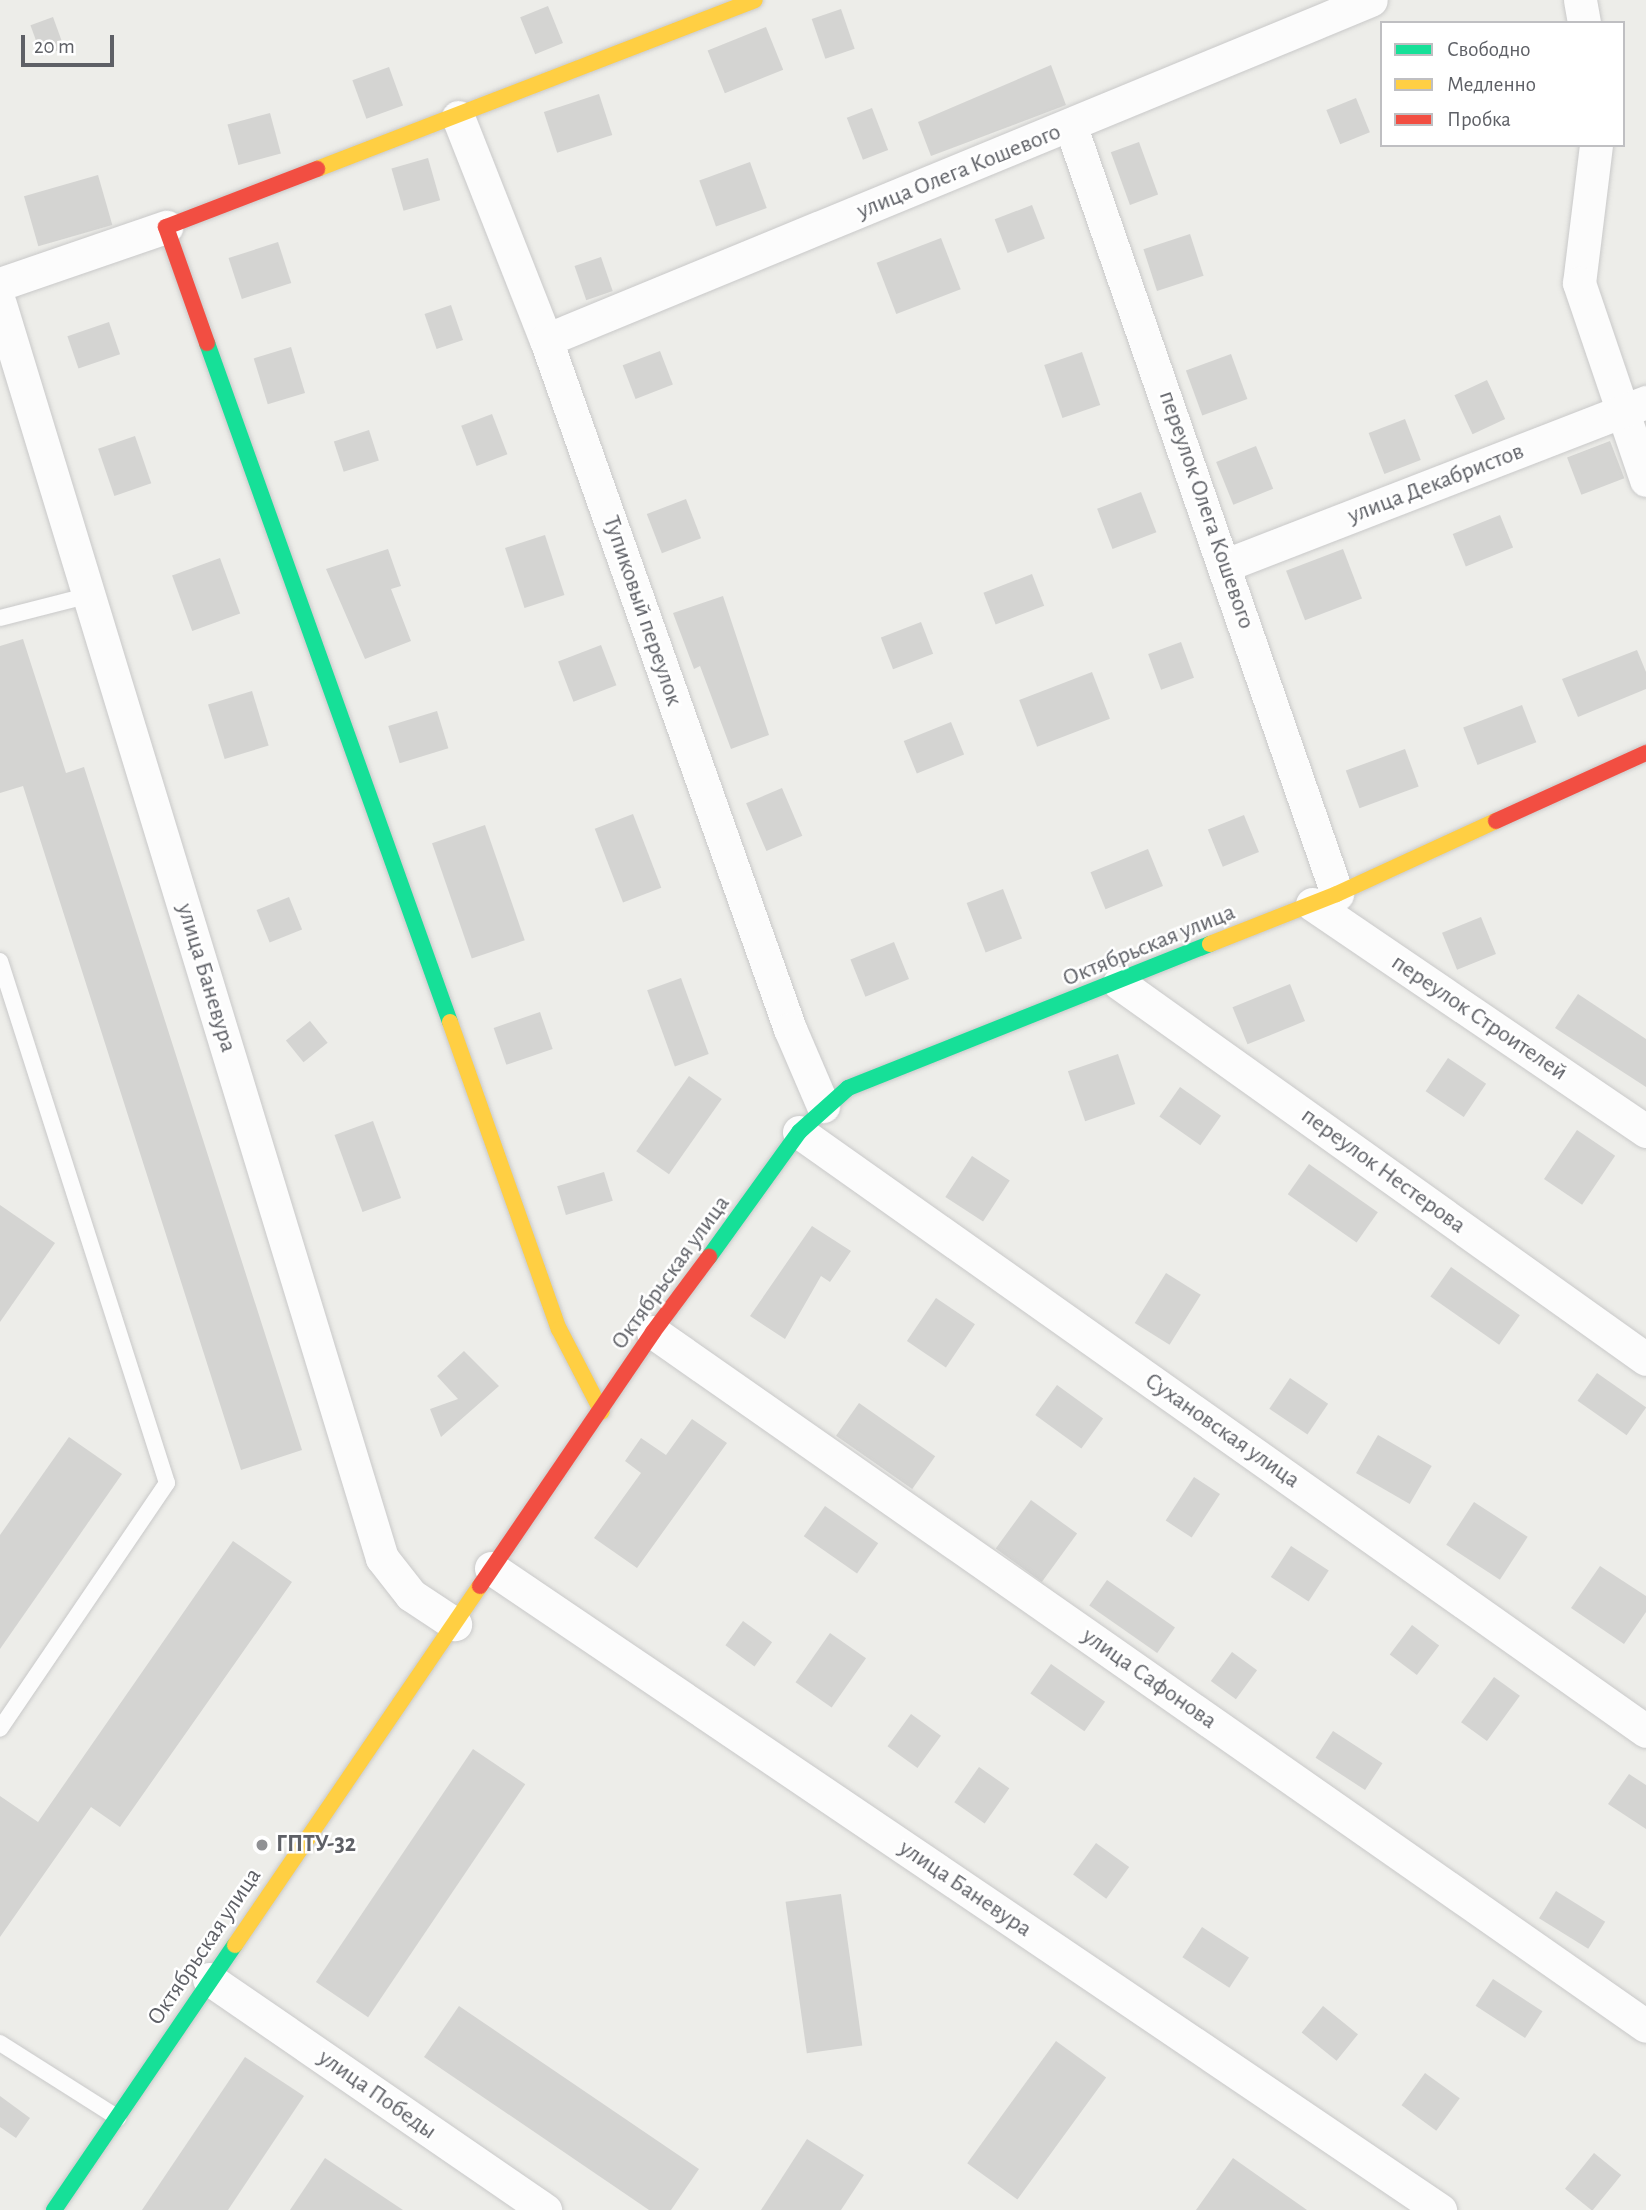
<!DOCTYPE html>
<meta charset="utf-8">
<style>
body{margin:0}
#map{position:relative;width:1646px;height:2210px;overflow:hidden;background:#edede9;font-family:"Alegreya Sans",sans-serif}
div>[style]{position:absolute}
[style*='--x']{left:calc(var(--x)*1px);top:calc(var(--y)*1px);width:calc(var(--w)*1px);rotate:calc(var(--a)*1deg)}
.building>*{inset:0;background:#d4d4d2;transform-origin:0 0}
.roads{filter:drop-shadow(0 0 2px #c9c9c9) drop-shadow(0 0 2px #c9c9c9)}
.lane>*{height:16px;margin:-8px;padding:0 8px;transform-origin:8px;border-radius:8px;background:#fcfcfc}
.street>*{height:33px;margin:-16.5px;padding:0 16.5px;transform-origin:16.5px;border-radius:16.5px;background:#fcfcfc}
.fast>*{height:16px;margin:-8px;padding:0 8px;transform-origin:8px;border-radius:8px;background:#16e098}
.slow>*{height:16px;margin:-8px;padding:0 8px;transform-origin:8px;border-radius:8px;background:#ffcf43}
.jam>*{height:16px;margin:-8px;padding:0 8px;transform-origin:8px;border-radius:8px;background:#f24e42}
.dots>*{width:19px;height:19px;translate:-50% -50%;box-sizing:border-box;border:4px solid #fff;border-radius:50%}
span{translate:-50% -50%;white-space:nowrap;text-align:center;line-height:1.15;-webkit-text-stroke:5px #fff;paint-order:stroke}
.street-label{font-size:24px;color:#5e6066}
.poi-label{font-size:24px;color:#5e6066;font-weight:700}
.left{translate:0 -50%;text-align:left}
.legend{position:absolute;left:1380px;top:21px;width:245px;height:126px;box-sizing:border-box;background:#fff;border:2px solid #bfbfc2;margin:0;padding:9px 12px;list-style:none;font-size:21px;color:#5e6066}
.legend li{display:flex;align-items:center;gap:14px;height:35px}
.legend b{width:35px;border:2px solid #bfbfc2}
.scale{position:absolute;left:21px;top:35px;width:93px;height:32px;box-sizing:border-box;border:4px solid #5e6066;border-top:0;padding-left:9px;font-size:21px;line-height:24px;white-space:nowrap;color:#5e6066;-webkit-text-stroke:5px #fff;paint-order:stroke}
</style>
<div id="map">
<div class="building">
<div style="left:548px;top:6px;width:40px;height:30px;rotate:68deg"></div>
<div style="left:841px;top:9px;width:42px;height:31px;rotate:71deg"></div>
<div style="left:53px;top:17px;width:33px;height:24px;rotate:70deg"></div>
<div style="left:766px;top:27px;width:46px;height:63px;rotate:68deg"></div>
<div style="clip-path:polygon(1051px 65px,1066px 105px,931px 156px,918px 122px)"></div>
<div style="left:389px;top:67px;width:41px;height:39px;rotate:70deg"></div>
<div style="left:599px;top:94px;width:43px;height:58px;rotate:72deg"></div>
<div style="left:1356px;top:98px;width:37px;height:32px;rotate:68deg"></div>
<div style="left:872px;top:108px;width:45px;height:27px;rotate:69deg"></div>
<div style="left:270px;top:113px;width:42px;height:44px;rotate:75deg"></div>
<div style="left:1139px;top:142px;width:56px;height:30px;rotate:70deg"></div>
<div style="left:428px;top:158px;width:44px;height:38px;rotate:74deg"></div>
<div style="left:750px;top:162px;width:49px;height:54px;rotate:70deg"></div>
<div style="left:98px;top:175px;width:52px;height:77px;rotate:74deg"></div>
<div style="left:1032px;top:205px;width:36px;height:40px;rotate:69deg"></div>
<div style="left:1190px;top:234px;width:44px;height:49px;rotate:72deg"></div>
<div style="left:941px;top:238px;width:55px;height:69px;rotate:69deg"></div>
<div style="left:278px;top:242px;width:43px;height:52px;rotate:72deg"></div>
<div style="left:601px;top:257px;width:36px;height:28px;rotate:71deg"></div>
<div style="left:451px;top:305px;width:37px;height:28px;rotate:71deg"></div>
<div style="left:109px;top:322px;width:34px;height:44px;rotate:71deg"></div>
<div style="left:291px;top:347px;width:48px;height:39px;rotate:73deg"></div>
<div style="left:660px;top:351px;width:36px;height:40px;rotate:69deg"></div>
<div style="left:1082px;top:352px;width:56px;height:40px;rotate:71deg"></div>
<div style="left:1231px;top:354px;width:48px;height:48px;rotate:70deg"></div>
<div style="left:1487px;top:380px;width:43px;height:36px;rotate:65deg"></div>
<div style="left:492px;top:414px;width:43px;height:33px;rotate:69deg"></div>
<div style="left:1405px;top:419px;width:44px;height:39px;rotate:69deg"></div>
<div style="left:369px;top:430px;width:32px;height:37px;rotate:72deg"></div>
<div style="left:135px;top:436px;width:50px;height:39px;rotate:71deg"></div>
<div style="left:1610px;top:441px;width:40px;height:46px;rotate:69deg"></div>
<div style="left:1256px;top:446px;width:46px;height:43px;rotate:68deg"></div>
<div style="left:1141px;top:492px;width:43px;height:47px;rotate:69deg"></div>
<div style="left:686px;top:499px;width:42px;height:42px;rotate:69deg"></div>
<div style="left:1500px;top:515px;width:35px;height:51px;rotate:68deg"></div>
<div style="left:545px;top:535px;width:63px;height:42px;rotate:72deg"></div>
<div style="clip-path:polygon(388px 549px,401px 586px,391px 589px,411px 641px,365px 659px,326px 569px)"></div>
<div style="left:1343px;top:549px;width:53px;height:61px;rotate:69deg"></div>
<div style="left:220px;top:558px;width:59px;height:51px;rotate:70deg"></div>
<div style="left:1032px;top:574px;width:34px;height:52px;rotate:69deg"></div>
<div style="clip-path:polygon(723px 596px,769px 735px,731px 749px,700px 666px,694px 669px,673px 613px)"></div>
<div style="left:921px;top:622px;width:34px;height:43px;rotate:69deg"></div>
<div style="clip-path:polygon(23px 639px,66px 773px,84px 767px,302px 1450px,241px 1470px,23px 786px,0 793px,0 646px)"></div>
<div style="left:1181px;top:642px;width:38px;height:35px;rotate:70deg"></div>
<div style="left:601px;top:645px;width:43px;height:46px;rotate:69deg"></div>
<div style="clip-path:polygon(1637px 650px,1646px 672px,1646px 689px,1578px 717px,1562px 679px)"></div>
<div style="left:1092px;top:672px;width:50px;height:78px;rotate:69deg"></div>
<div style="left:252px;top:691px;width:57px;height:46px;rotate:73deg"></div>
<div style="left:1522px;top:705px;width:40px;height:63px;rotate:69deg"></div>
<div style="left:437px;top:711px;width:39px;height:51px;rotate:73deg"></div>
<div style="left:951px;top:722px;width:35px;height:51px;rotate:68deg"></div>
<div style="left:1405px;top:749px;width:40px;height:63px;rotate:70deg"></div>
<div style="left:782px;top:788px;width:52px;height:39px;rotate:67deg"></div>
<div style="left:633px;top:814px;width:79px;height:41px;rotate:69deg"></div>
<div style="left:1244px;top:815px;width:40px;height:39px;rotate:68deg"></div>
<div style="left:485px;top:825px;width:122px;height:56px;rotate:71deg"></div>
<div style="left:1148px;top:849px;width:40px;height:62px;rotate:68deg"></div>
<div style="left:1003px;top:889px;width:53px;height:39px;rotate:69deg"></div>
<div style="left:289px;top:897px;width:35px;height:35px;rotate:68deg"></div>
<div style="left:1481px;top:917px;width:40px;height:42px;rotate:68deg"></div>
<div style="left:894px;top:942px;width:40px;height:47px;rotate:68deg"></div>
<div style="left:681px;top:978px;width:81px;height:36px;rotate:70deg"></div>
<div style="left:1290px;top:984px;width:40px;height:62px;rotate:68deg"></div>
<div style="clip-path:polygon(1578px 994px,1646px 1039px,1646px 1087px,1555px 1028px)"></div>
<div style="left:540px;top:1012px;width:39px;height:49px;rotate:71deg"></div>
<div style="left:310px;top:1021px;width:28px;height:31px;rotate:51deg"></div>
<div style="left:1118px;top:1054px;width:53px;height:53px;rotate:71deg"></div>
<div style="left:1448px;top:1058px;width:46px;height:40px;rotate:34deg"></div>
<div style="left:689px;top:1076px;width:40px;height:92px;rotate:35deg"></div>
<div style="left:1180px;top:1087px;width:50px;height:36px;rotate:35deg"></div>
<div style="left:373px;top:1121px;width:82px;height:41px;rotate:70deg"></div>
<div style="left:1577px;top:1130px;width:46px;height:59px;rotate:34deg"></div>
<div style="left:972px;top:1156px;width:45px;height:49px;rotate:33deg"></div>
<div style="left:1309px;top:1164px;width:84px;height:37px;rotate:35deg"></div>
<div style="left:604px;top:1172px;width:30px;height:49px;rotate:73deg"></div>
<div style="clip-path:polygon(0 1205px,55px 1243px,0 1322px)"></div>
<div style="clip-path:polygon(812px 1226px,851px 1251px,830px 1282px,821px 1276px,785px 1339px,750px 1316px)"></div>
<div style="left:1451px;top:1267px;width:84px;height:36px;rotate:35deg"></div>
<div style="left:1166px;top:1273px;width:41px;height:59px;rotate:32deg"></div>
<div style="left:936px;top:1298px;width:47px;height:52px;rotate:34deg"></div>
<div style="clip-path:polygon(464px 1351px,499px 1386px,441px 1437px,430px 1409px,458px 1399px,437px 1376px)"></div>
<div style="left:1597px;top:1373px;width:60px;height:34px;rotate:35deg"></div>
<div style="left:1290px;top:1378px;width:46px;height:37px;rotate:34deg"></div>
<div style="left:1057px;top:1385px;width:57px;height:37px;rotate:36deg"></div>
<div style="left:859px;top:1403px;width:93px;height:40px;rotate:35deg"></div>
<div style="clip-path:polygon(692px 1419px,727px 1443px,637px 1568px,594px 1538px,641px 1473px,625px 1461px,641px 1438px,666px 1455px)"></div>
<div style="left:1378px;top:1435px;width:62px;height:44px;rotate:30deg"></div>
<div style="clip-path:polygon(69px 1437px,122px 1474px,0 1649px,0 1535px)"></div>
<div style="left:1194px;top:1477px;width:31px;height:52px;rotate:33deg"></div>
<div style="left:1031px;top:1500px;width:57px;height:60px;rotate:36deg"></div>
<div style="left:1474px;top:1502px;width:64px;height:51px;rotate:33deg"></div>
<div style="left:825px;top:1506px;width:65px;height:37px;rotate:35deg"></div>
<div style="clip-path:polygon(233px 1541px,292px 1582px,120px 1827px,91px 1807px,0 1937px,0 1796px,38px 1822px)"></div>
<div style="left:1291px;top:1546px;width:45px;height:37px;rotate:33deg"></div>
<div style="clip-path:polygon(1600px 1566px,1646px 1596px,1646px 1612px,1624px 1644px,1571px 1608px)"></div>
<div style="left:1107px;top:1580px;width:83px;height:31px;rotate:35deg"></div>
<div style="left:743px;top:1621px;width:36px;height:30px;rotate:36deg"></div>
<div style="left:1412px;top:1625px;width:34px;height:37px;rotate:37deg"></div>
<div style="left:830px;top:1633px;width:44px;height:60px;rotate:35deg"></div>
<div style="left:1232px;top:1652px;width:31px;height:36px;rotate:36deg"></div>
<div style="left:1051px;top:1664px;width:66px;height:36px;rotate:35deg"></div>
<div style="left:1494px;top:1677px;width:32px;height:56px;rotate:36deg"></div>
<div style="left:911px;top:1714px;width:37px;height:40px;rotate:36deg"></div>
<div style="left:1333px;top:1731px;width:59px;height:32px;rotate:33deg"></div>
<div style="left:473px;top:1749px;width:63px;height:281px;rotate:34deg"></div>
<div style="left:979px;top:1767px;width:37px;height:43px;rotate:35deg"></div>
<div style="clip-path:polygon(1629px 1774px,1646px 1785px,1646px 1829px,1608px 1804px)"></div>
<div style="left:1096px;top:1843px;width:41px;height:39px;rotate:36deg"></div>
<div style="left:1556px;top:1891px;width:58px;height:32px;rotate:32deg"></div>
<div style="left:841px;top:1894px;width:153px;height:56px;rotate:82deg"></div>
<div style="left:1202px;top:1927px;width:56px;height:36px;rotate:33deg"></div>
<div style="left:1493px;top:1979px;width:59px;height:32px;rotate:33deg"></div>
<div style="clip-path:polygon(459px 2006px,699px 2169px,671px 2210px,649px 2210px,424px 2057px)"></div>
<div style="left:1323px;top:2006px;width:45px;height:34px;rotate:39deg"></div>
<div style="left:1056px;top:2041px;width:62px;height:151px;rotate:36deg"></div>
<div style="clip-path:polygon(245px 2057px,304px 2096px,228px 2210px,142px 2210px)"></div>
<div style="left:1425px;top:2073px;width:43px;height:40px;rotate:36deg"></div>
<div style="clip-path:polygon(0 2096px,30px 2118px,16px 2138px,0 2127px)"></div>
<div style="clip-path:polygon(807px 2139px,864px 2175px,841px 2210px,761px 2210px)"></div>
<div style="left:1594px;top:2153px;width:35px;height:46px;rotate:39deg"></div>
<div style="clip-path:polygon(325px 2158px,403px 2210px,290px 2210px)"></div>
<div style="clip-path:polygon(1233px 2158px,1307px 2210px,1196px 2210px)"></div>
</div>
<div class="roads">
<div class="lane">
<div style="--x:0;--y:618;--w:93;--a:-14.3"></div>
<div style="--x:0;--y:961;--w:548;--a:72.26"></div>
<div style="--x:167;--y:1483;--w:297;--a:124.2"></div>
<div style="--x:0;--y:2043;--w:140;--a:32.4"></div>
</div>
<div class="street">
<div style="--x:1580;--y:0;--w:23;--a:80"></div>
<div style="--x:458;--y:117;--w:240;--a:68.5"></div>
<div style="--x:546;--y:340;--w:731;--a:70.5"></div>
<div style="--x:790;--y:1029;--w:84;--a:66.8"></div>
<div style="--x:1071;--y:127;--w:812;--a:70.87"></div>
<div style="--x:1596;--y:145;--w:139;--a:97"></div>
<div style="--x:1579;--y:283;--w:208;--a:71.2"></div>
<div style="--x:0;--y:284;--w:176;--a:-19"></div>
<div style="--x:0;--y:304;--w:1311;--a:73.06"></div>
<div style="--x:382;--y:1558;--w:47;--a:51.9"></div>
<div style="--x:411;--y:1595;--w:53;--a:33.4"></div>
<div style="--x:546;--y:340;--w:892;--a:-22.4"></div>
<div style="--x:1226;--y:565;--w:451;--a:-21.2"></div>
<div style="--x:1312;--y:904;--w:404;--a:34.2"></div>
<div style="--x:1119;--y:983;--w:647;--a:35.51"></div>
<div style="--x:799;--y:1132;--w:1037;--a:35.27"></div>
<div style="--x:653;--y:1332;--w:1211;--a:34.95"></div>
<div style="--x:491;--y:1568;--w:1146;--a:34.08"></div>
<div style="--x:209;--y:1979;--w:408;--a:34.5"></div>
</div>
<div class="fast">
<div style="--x:207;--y:343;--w:721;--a:70.31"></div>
<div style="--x:709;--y:1257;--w:154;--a:-54.2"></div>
<div style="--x:799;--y:1132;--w:66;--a:-41.9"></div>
<div style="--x:848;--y:1088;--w:390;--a:-21.7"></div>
<div style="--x:54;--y:2210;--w:321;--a:-55.7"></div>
</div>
<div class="slow">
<div style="--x:317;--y:169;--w:469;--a:-21.1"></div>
<div style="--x:1210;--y:944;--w:136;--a:-21.5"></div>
<div style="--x:1337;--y:894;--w:175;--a:-24.7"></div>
<div style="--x:450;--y:1022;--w:326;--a:70.5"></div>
<div style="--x:559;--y:1329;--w:93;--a:62.6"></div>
<div style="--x:235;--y:1945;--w:435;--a:-55.7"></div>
</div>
<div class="jam">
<div style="--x:207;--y:343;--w:123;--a:-109.5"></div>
<div style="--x:166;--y:227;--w:162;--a:-21"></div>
<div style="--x:1496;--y:821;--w:165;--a:-24.4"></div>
<div style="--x:480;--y:1586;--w:307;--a:-55.7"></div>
<div style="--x:653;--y:1332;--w:94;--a:-53.3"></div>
</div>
</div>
<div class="dots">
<div style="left:262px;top:1845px;background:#909194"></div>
</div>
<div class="street-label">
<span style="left:959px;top:172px;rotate:-22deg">улица Олега Кошевого</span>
<span style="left:1436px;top:484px;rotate:-21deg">улица Декабристов</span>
<span style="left:1206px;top:510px;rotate:71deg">переулок Олега Кошевого</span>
<span style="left:642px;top:611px;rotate:71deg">Тупиковый переулок</span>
<span style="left:1149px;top:946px;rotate:-22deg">Октябрьская улица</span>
<span style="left:206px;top:978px;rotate:73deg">улица Баневура</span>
<span style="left:1479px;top:1018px;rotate:34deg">переулок Строителей</span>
<span style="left:1383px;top:1171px;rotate:36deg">переулок Нестерова</span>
<span style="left:671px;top:1273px;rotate:-54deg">Октябрьская улица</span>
<span style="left:1222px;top:1431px;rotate:35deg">Сухановская улица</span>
<span style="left:1149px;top:1679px;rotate:35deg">улица Сафонова</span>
<span style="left:965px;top:1889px;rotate:34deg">улица Баневура</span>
<span style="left:205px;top:1947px;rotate:-56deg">Октябрьская улица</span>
<span style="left:377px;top:2095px;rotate:35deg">улица Победы</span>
</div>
<div class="poi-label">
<span class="left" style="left:276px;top:1845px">ГПТУ-32</span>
</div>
<ul class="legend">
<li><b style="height:9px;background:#16e098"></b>Свободно</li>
<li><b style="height:9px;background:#ffcf43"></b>Медленно</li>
<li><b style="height:9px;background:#f24e42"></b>Пробка</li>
</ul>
<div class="scale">20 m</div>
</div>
